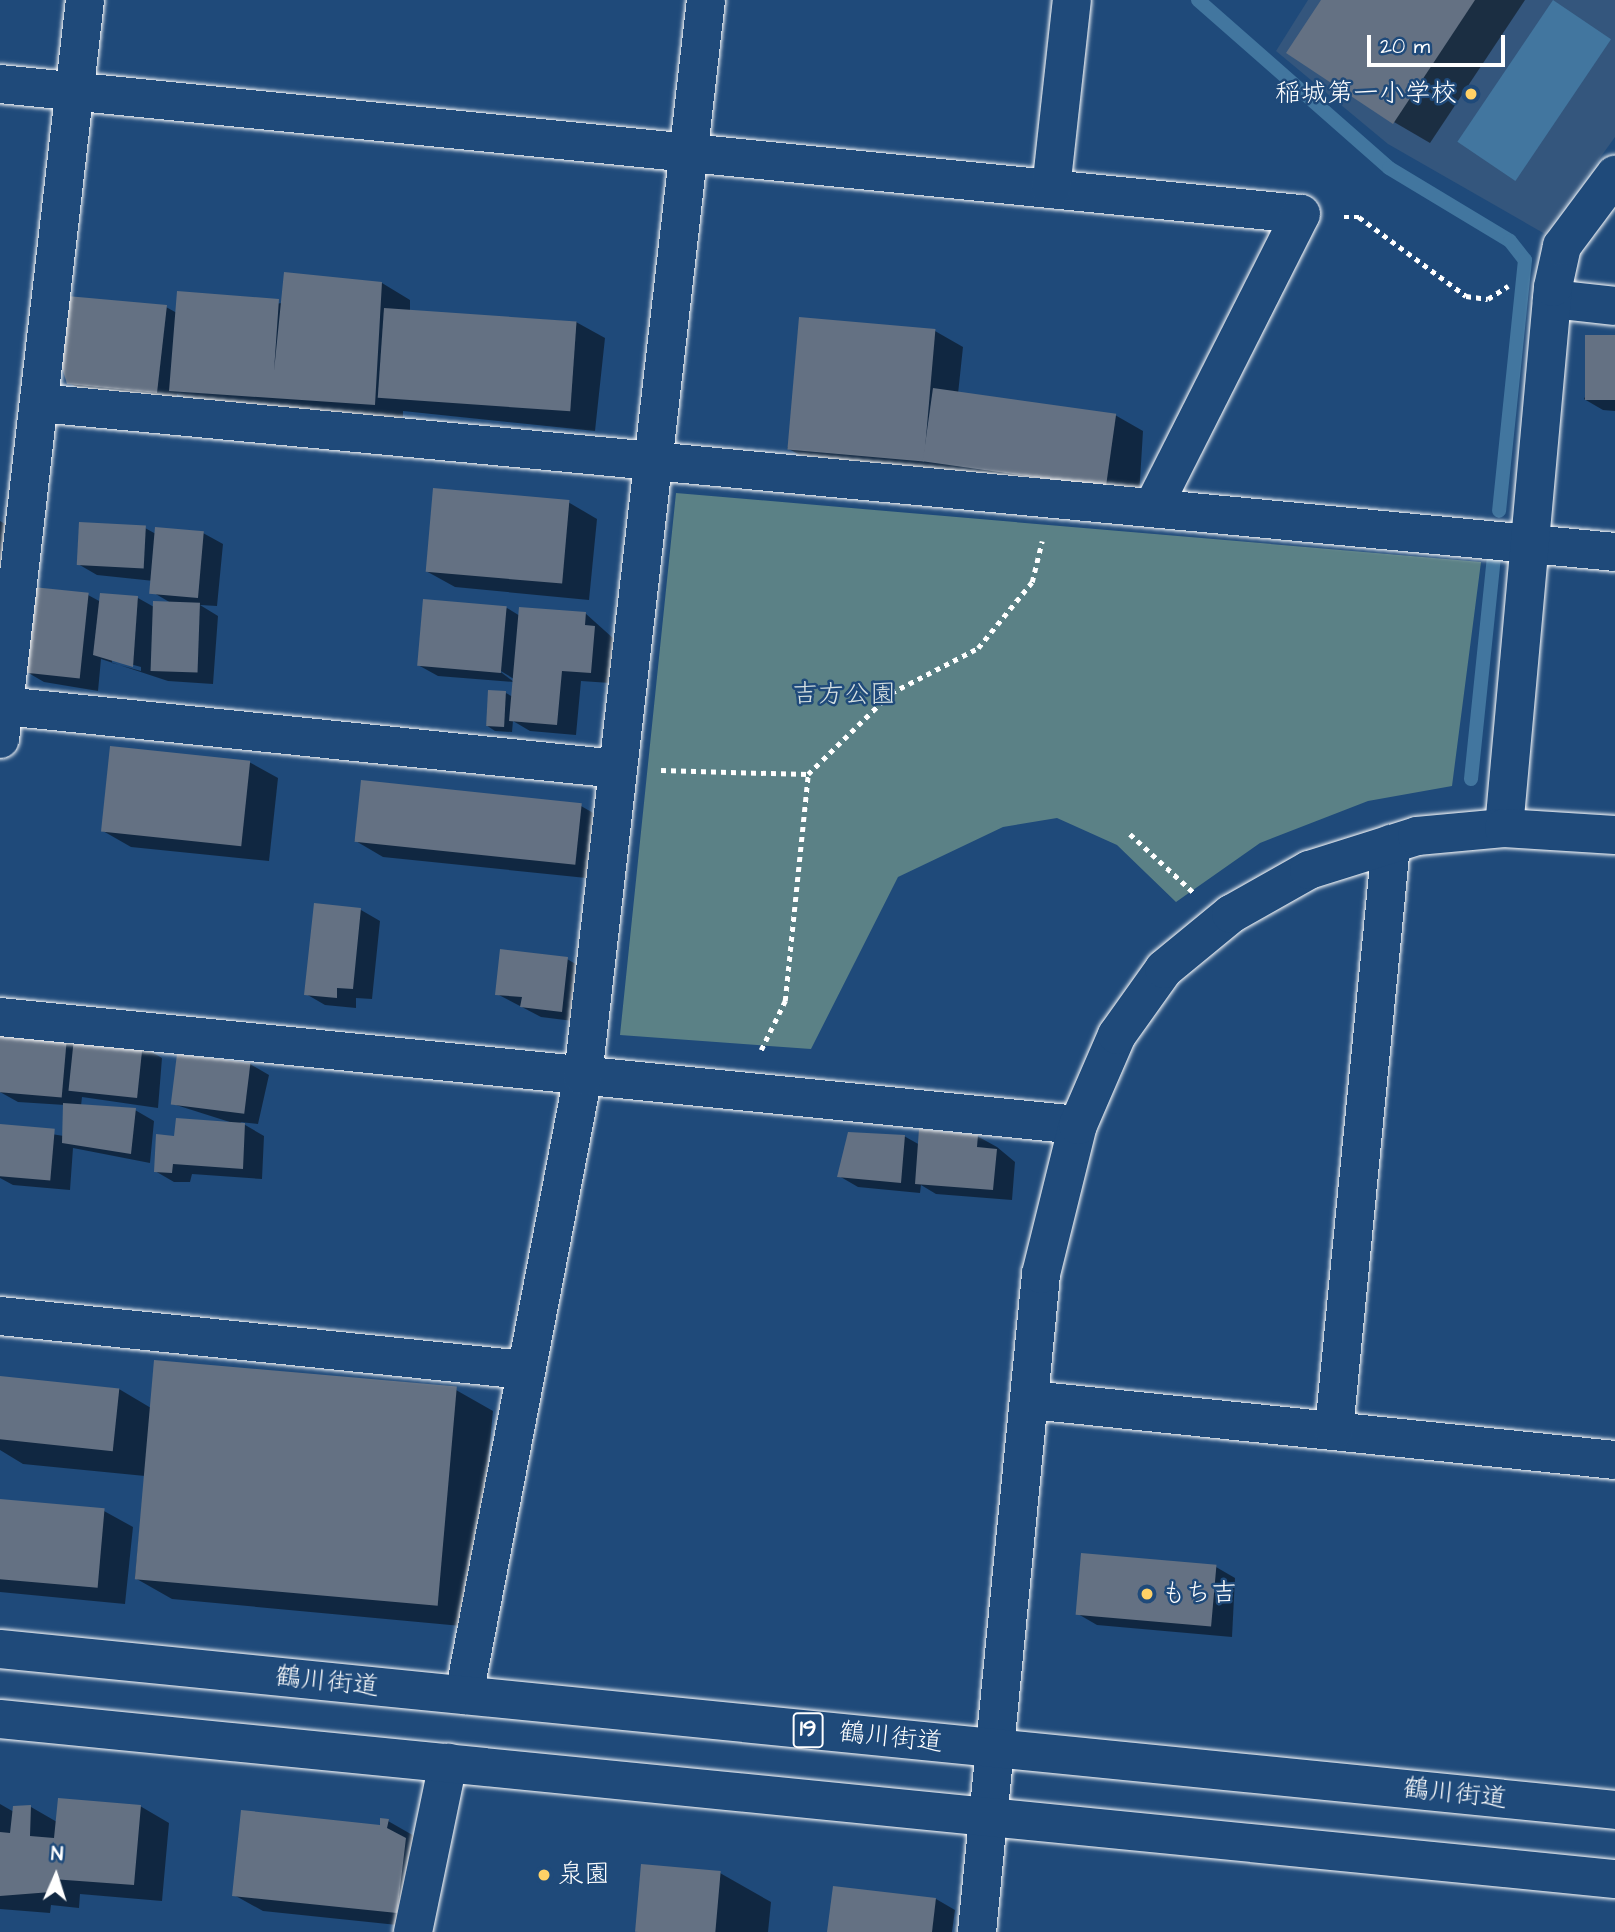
<!DOCTYPE html>
<meta charset="utf-8">
<style>
body{margin:0}
#map{position:relative;width:1615px;height:1932px;overflow:hidden;background:#1f4a7a;font-family:"Architects Daughter","Klee One",sans-serif}
div>[style]{position:absolute}
[style*='--x']{left:calc(var(--x)*1px);top:calc(var(--y)*1px);width:calc(var(--w)*1px);rotate:calc(var(--a)*1deg)}
.built>*{inset:0;background:#34567d}
.green>*{inset:0;background:#5b8186}
.water>*{inset:0;background:#42769f;transform-origin:0 0}
.shadow>*{inset:0;background:#0007}
.stream>*{height:14px;margin:-7px;padding:0 7px;transform-origin:7px;border-radius:7px;background:#42769f}
.building>*{inset:0;background:#647183;transform-origin:0 0}
.path>*{height:4.5px;margin-top:-2.25px;transform-origin:0;background:repeating-linear-gradient(90deg,#fff 0 5px,transparent 0 10px)}
.roads{filter:drop-shadow(0 0 2px #fff) drop-shadow(0 0 2px #fff)}
.minor>*{height:38px;margin:-19px;padding:0 19px;transform-origin:19px;border-radius:19px;background:#1f4a7a}
.major>*{height:38px;margin:-19px;padding:0 19px;transform-origin:19px;border-radius:19px;background:#1f4a7a}
.dots>*{width:19px;height:19px;translate:-50% -50%;box-sizing:border-box;border:4px solid #1f4a7a;border-radius:50%}
span{translate:-50% -50%;white-space:nowrap;text-align:center;line-height:1.15;-webkit-text-stroke:5px #1f4a7a;paint-order:stroke}
.shield-label span{padding:2px 5px;background:#1f4a7a;border:2px solid;border-radius:5px;-webkit-text-stroke-width:0}
.shield-label{font-size:24px;color:#fff;font-weight:700}
.poi-label{font-size:26px;color:#fff}
.right{translate:-100% -50%;text-align:right}
.left{translate:0 -50%;text-align:left}
.park-label{font-size:26px;color:#d6e0e1}
.street-label{font-size:26px;color:#fff}
.north{position:absolute;left:21px;top:1841px;width:70px;height:70px;-webkit-text-stroke:5px #1f4a7a;paint-order:stroke;rotate:3deg;font-size:19px;font-weight:700;line-height:28px;text-align:center;color:#fff}
.north::after{content:'';display:block;margin:auto;width:24px;height:32px;background:#fff;clip-path:polygon(50% 0,100% 100%,50% 72%,0 100%)}
.scale{position:absolute;left:1367px;top:35px;width:138px;height:32px;box-sizing:border-box;border:4px solid #fff;border-top:0;padding-left:9px;font-size:21px;line-height:24px;white-space:nowrap;color:#fff;-webkit-text-stroke:5px #1f4a7a;paint-order:stroke}
</style>
<div id="map">
<div class="built">
<div style="clip-path:polygon(1308px 0,1615px 0,1615px 137px,1545px 234px,1388px 144px,1276px 51px)"></div>
</div>
<div class="green">
<div style="clip-path:polygon(676px 493px,1481px 562px,1452px 786px,1368px 801px,1260px 843px,1176px 902px,1117px 845px,1057px 818px,1003px 827px,898px 877px,811px 1049px,620px 1035px)"></div>
</div>
<div class="water">
<div style="left:1553px;top:0;width:70px;height:171px;rotate:34deg"></div>
</div>
<div class="shadow">
<div style="clip-path:polygon(1323px 0,1525px 0,1430px 143px,1394px 122px)"></div>
<div style="clip-path:polygon(382px 283px,410px 300px,410px 311px,576px 322px,605px 338px,595px 431px,403px 411px,403px 420px,199px 407px,177px 394px,176px 403px,88px 394px,68px 382px,166px 307px,177px 313px,283px 303px)"></div>
<div style="clip-path:polygon(935px 331px,963px 347px,958px 394px,1115px 415px,1143px 431px,1139px 497px,816px 464px,787px 448px)"></div>
<div style="clip-path:polygon(1615px 337px,1615px 411px,1603px 410px,1584px 399px)"></div>
<div style="clip-path:polygon(568px 502px,597px 519px,589px 600px,455px 587px,426px 571px)"></div>
<div style="clip-path:polygon(0 521px,23px 535px,0 681px)"></div>
<div style="clip-path:polygon(evenodd,145px 528px,156px 534px,203px 533px,223px 544px,217px 606px,200px 605px,218px 616px,213px 684px,168px 681px,101px 659px,98px 691px,44px 682px,25px 671px,88px 595px,101px 602px,138px 598px,154px 607px,171px 603px,154px 593px,154px 581px,97px 575px,78px 564px,145px 528px,112px 659px,141px 667px,141px 671px,112px 663px,112px 659px)"></div>
<div style="clip-path:polygon(507px 608px,520px 616px,585px 613px,614px 639px,610px 683px,581px 681px,576px 735px,530px 731px,513px 721px,512px 732px,495px 731px,486px 725px,506px 693px,513px 697px,514px 679px,494px 667px,514px 682px,438px 676px,418px 665px)"></div>
<div style="clip-path:polygon(249px 762px,278px 778px,269px 861px,131px 847px,103px 831px)"></div>
<div style="clip-path:polygon(581px 806px,609px 822px,606px 880px,383px 857px,354px 840px)"></div>
<div style="clip-path:polygon(316px 905px,361px 910px,380px 921px,372px 999px,356px 998px,356px 1008px,325px 1005px,306px 994px)"></div>
<div style="clip-path:polygon(567px 959px,586px 970px,581px 1022px,541px 1017px,497px 994px)"></div>
<div style="clip-path:polygon(66px 1042px,143px 1047px,162px 1058px,158px 1108px,82px 1097px,81px 1106px,135px 1110px,154px 1121px,150px 1163px,73px 1148px,70px 1190px,13px 1185px,0 1178px,0 1126px,64px 1136px,65px 1105px,18px 1102px,0 1092px)"></div>
<div style="clip-path:polygon(178px 1056px,250px 1064px,269px 1075px,258px 1124px,240px 1122px,264px 1136px,262px 1179px,192px 1174px,190px 1182px,174px 1182px,155px 1171px,176px 1138px,236px 1124px,173px 1104px)"></div>
<div style="clip-path:polygon(904px 1136px,920px 1145px,977px 1136px,997px 1147px,1015px 1162px,1012px 1200px,936px 1194px,921px 1185px,920px 1193px,858px 1187px,839px 1176px)"></div>
<div style="clip-path:polygon(0 1378px,119px 1389px,151px 1408px,456px 1390px,493px 1411px,472px 1627px,172px 1599px,135px 1578px,145px 1476px,23px 1464px,0 1450px)"></div>
<div style="clip-path:polygon(0 1500px,104px 1511px,133px 1527px,125px 1604px,0 1592px)"></div>
<div style="clip-path:polygon(1216px 1567px,1235px 1578px,1232px 1637px,1097px 1625px,1078px 1614px)"></div>
<div style="clip-path:polygon(0 1804px,14px 1812px,31px 1807px,57px 1822px,140px 1806px,169px 1823px,162px 1901px,80px 1894px,79px 1908px,51px 1905px,50px 1913px,0 1909px)"></div>
<div style="clip-path:polygon(388px 1821px,416px 1837px,426px 1928px,263px 1911px,234px 1895px)"></div>
<div style="clip-path:polygon(720px 1873px,771px 1902px,768px 1932px,637px 1932px)"></div>
<div style="clip-path:polygon(936px 1899px,955px 1910px,952px 1932px,829px 1932px)"></div>
</div>
<div class="stream">
<div style="--x:1198;--y:0;--w:254;--a:41.3"></div>
<div style="--x:1389;--y:168;--w:141;--a:31.1"></div>
<div style="--x:1510;--y:241;--w:24;--a:52"></div>
<div style="--x:1525;--y:260;--w:252;--a:95.9"></div>
<div style="--x:1471;--y:779;--w:223;--a:-84.1"></div>
</div>
<div class="building">
<div style="clip-path:polygon(1321px 0,1475px 0,1393px 124px,1286px 53px)"></div>
<div style="clip-path:polygon(284px 272px,382px 282px,375px 405px,169px 391px,177px 291px,279px 299px,274px 371px)"></div>
<div style="clip-path:polygon(67px 296px,167px 305px,157px 393px,67px 384px,60px 361px)"></div>
<div style="left:384px;top:308px;width:193px;height:90px;rotate:4deg"></div>
<div style="left:799px;top:317px;width:137px;height:133px;rotate:5deg"></div>
<div style="left:1585px;top:335px;width:30px;height:65px"></div>
<div style="left:933px;top:388px;width:185px;height:74px;rotate:8deg"></div>
<div style="left:433px;top:488px;width:137px;height:84px;rotate:5deg"></div>
<div style="left:79px;top:522px;width:67px;height:43px;rotate:3deg"></div>
<div style="left:155px;top:527px;width:49px;height:67px;rotate:5deg"></div>
<div style="left:33px;top:587px;width:56px;height:86px;rotate:6deg"></div>
<div style="clip-path:polygon(100px 593px,138px 596px,133px 667px,93px 655px)"></div>
<div style="left:423px;top:599px;width:84px;height:67px;rotate:5deg"></div>
<div style="left:153px;top:601px;width:47px;height:70px;rotate:2deg"></div>
<div style="clip-path:polygon(519px 607px,586px 612px,585px 625px,595px 626px,591px 673px,562px 671px,557px 725px,509px 721px)"></div>
<div style="left:488px;top:690px;width:18px;height:36px;rotate:3deg"></div>
<div style="left:110px;top:746px;width:141px;height:86px;rotate:6deg"></div>
<div style="left:361px;top:780px;width:222px;height:62px;rotate:6deg"></div>
<div style="clip-path:polygon(314px 903px,361px 908px,353px 989px,337px 988px,337px 998px,304px 995px)"></div>
<div style="clip-path:polygon(500px 949px,568px 957px,562px 1012px,520px 1007px,522px 997px,495px 995px)"></div>
<div style="left:0;top:1034px;width:67px;height:58px;rotate:5deg"></div>
<div style="left:74px;top:1038px;width:69px;height:53px;rotate:6deg"></div>
<div style="left:177px;top:1054px;width:74px;height:51px;rotate:7deg"></div>
<div style="clip-path:polygon(63px 1103px,136px 1108px,131px 1154px,62px 1143px)"></div>
<div style="clip-path:polygon(176px 1118px,245px 1123px,243px 1169px,173px 1164px,172px 1173px,154px 1172px,156px 1134px,174px 1136px)"></div>
<div style="left:0;top:1124px;width:55px;height:52px;rotate:5deg"></div>
<div style="clip-path:polygon(919px 1129px,978px 1135px,977px 1147px,997px 1149px,993px 1190px,915px 1184px)"></div>
<div style="clip-path:polygon(848px 1132px,905px 1135px,901px 1183px,837px 1177px)"></div>
<div style="left:154px;top:1360px;width:304px;height:220px;rotate:5deg"></div>
<div style="left:0;top:1376px;width:120px;height:63px;rotate:6deg"></div>
<div style="left:0;top:1499px;width:105px;height:80px;rotate:5deg"></div>
<div style="left:1081px;top:1553px;width:136px;height:62px;rotate:5deg"></div>
<div style="clip-path:polygon(58px 1798px,141px 1805px,134px 1885px,52px 1879px,51px 1892px,0 1896px,0 1832px,10px 1833px,13px 1806px,31px 1805px,30px 1836px,54px 1838px)"></div>
<div style="clip-path:polygon(241px 1810px,380px 1825px,380px 1818px,389px 1819px,387px 1828px,406px 1838px,397px 1913px,232px 1896px)"></div>
<div style="left:641px;top:1864px;width:80px;height:68px;rotate:5deg"></div>
<div style="clip-path:polygon(833px 1886px,936px 1898px,932px 1932px,827px 1932px)"></div>
</div>
<div class="path">
<div style="--x:1344;--y:217;--w:15;--a:0"></div>
<div style="--x:1359;--y:217;--w:133;--a:36.4"></div>
<div style="--x:1466;--y:296;--w:22;--a:8"></div>
<div style="--x:1488;--y:299;--w:24;--a:-33"></div>
<div style="--x:661;--y:770;--w:147;--a:1.6"></div>
<div style="--x:808;--y:774;--w:116;--a:-44.3"></div>
<div style="--x:891;--y:693;--w:98;--a:-27.3"></div>
<div style="--x:978;--y:648;--w:85;--a:-50.7"></div>
<div style="--x:1032;--y:582;--w:42;--a:-76.3"></div>
<div style="--x:1130;--y:834;--w:86;--a:42.6"></div>
<div style="--x:761;--y:1050;--w:55;--a:-63.9"></div>
<div style="--x:785;--y:1001;--w:228;--a:-84.2"></div>
</div>
<div class="roads">
<div class="minor">
<div style="--x:0;--y:84;--w:1307;--a:5.71"></div>
<div style="--x:1301;--y:214;--w:326;--a:116.8"></div>
<div style="--x:1051;--y:189;--w:190;--a:-83.7"></div>
<div style="--x:1552;--y:299;--w:63;--a:6.3"></div>
<div style="--x:39;--y:403;--w:1583;--a:5.4"></div>
<div style="--x:4;--y:706;--w:617;--a:5.86"></div>
<div style="--x:0;--y:739;--w:744;--a:-83.44"></div>
<div style="--x:1504;--y:828;--w:543;--a:-84.82"></div>
<div style="--x:1553;--y:287;--w:42;--a:-77.6"></div>
<div style="--x:1562;--y:246;--w:89;--a:-53.3"></div>
<div style="--x:0;--y:1017;--w:1083;--a:5.72"></div>
<div style="--x:0;--y:1316;--w:527;--a:5.88"></div>
<div style="--x:1031;--y:1400;--w:587;--a:5.87"></div>
<div style="--x:1334;--y:1430;--w:589;--a:-84.44"></div>
<div style="--x:464;--y:1695;--w:630;--a:-79.12"></div>
<div style="--x:583;--y:1076;--w:1083;--a:-83.48"></div>
<div style="--x:413;--y:1932;--w:173;--a:-78.3"></div>
<div style="--x:977;--y:1932;--w:661;--a:-84.44"></div>
<div style="--x:1041;--y:1274;--w:154;--a:-76.1"></div>
<div style="--x:1078;--y:1125;--w:98;--a:-66.6"></div>
<div style="--x:1117;--y:1035;--w:81;--a:-54.5"></div>
<div style="--x:1164;--y:969;--w:87;--a:-39.4"></div>
<div style="--x:1231;--y:914;--w:90;--a:-29.4"></div>
<div style="--x:1309;--y:870;--w:113;--a:-17.5"></div>
<div style="--x:1417;--y:836;--w:87;--a:-5.3"></div>
<div style="--x:1504;--y:828;--w:111;--a:3.6"></div>
</div>
<div class="major">
<div style="--x:0;--y:1649;--w:1623;--a:5.69"></div>
<div style="--x:0;--y:1719;--w:1623;--a:5.66"></div>
</div>
</div>
<div class="dots">
<div style="left:1471px;top:94px;background:#ffd166"></div>
<div style="left:1147px;top:1594px;background:#ffd166"></div>
<div style="left:544px;top:1875px;background:#ffd166"></div>
</div>
<div class="shield-label">
<span style="left:808px;top:1730px">19</span>
</div>
<div class="poi-label">
<span class="right" style="left:1457px;top:94px">稲城第一小学校</span>
<span class="left" style="left:1161px;top:1594px">もち吉</span>
<span class="left" style="left:558px;top:1875px">泉園</span>
</div>
<div class="park-label">
<span style="left:844px;top:695px">吉方公園</span>
</div>
<div class="street-label">
<span style="left:327px;top:1682px;rotate:6deg">鶴川街道</span>
<span style="left:891px;top:1738px;rotate:6deg">鶴川街道</span>
<span style="left:1455px;top:1794px;rotate:6deg">鶴川街道</span>
</div>
<div class="north">N</div>
<div class="scale">20 m</div>
</div>
